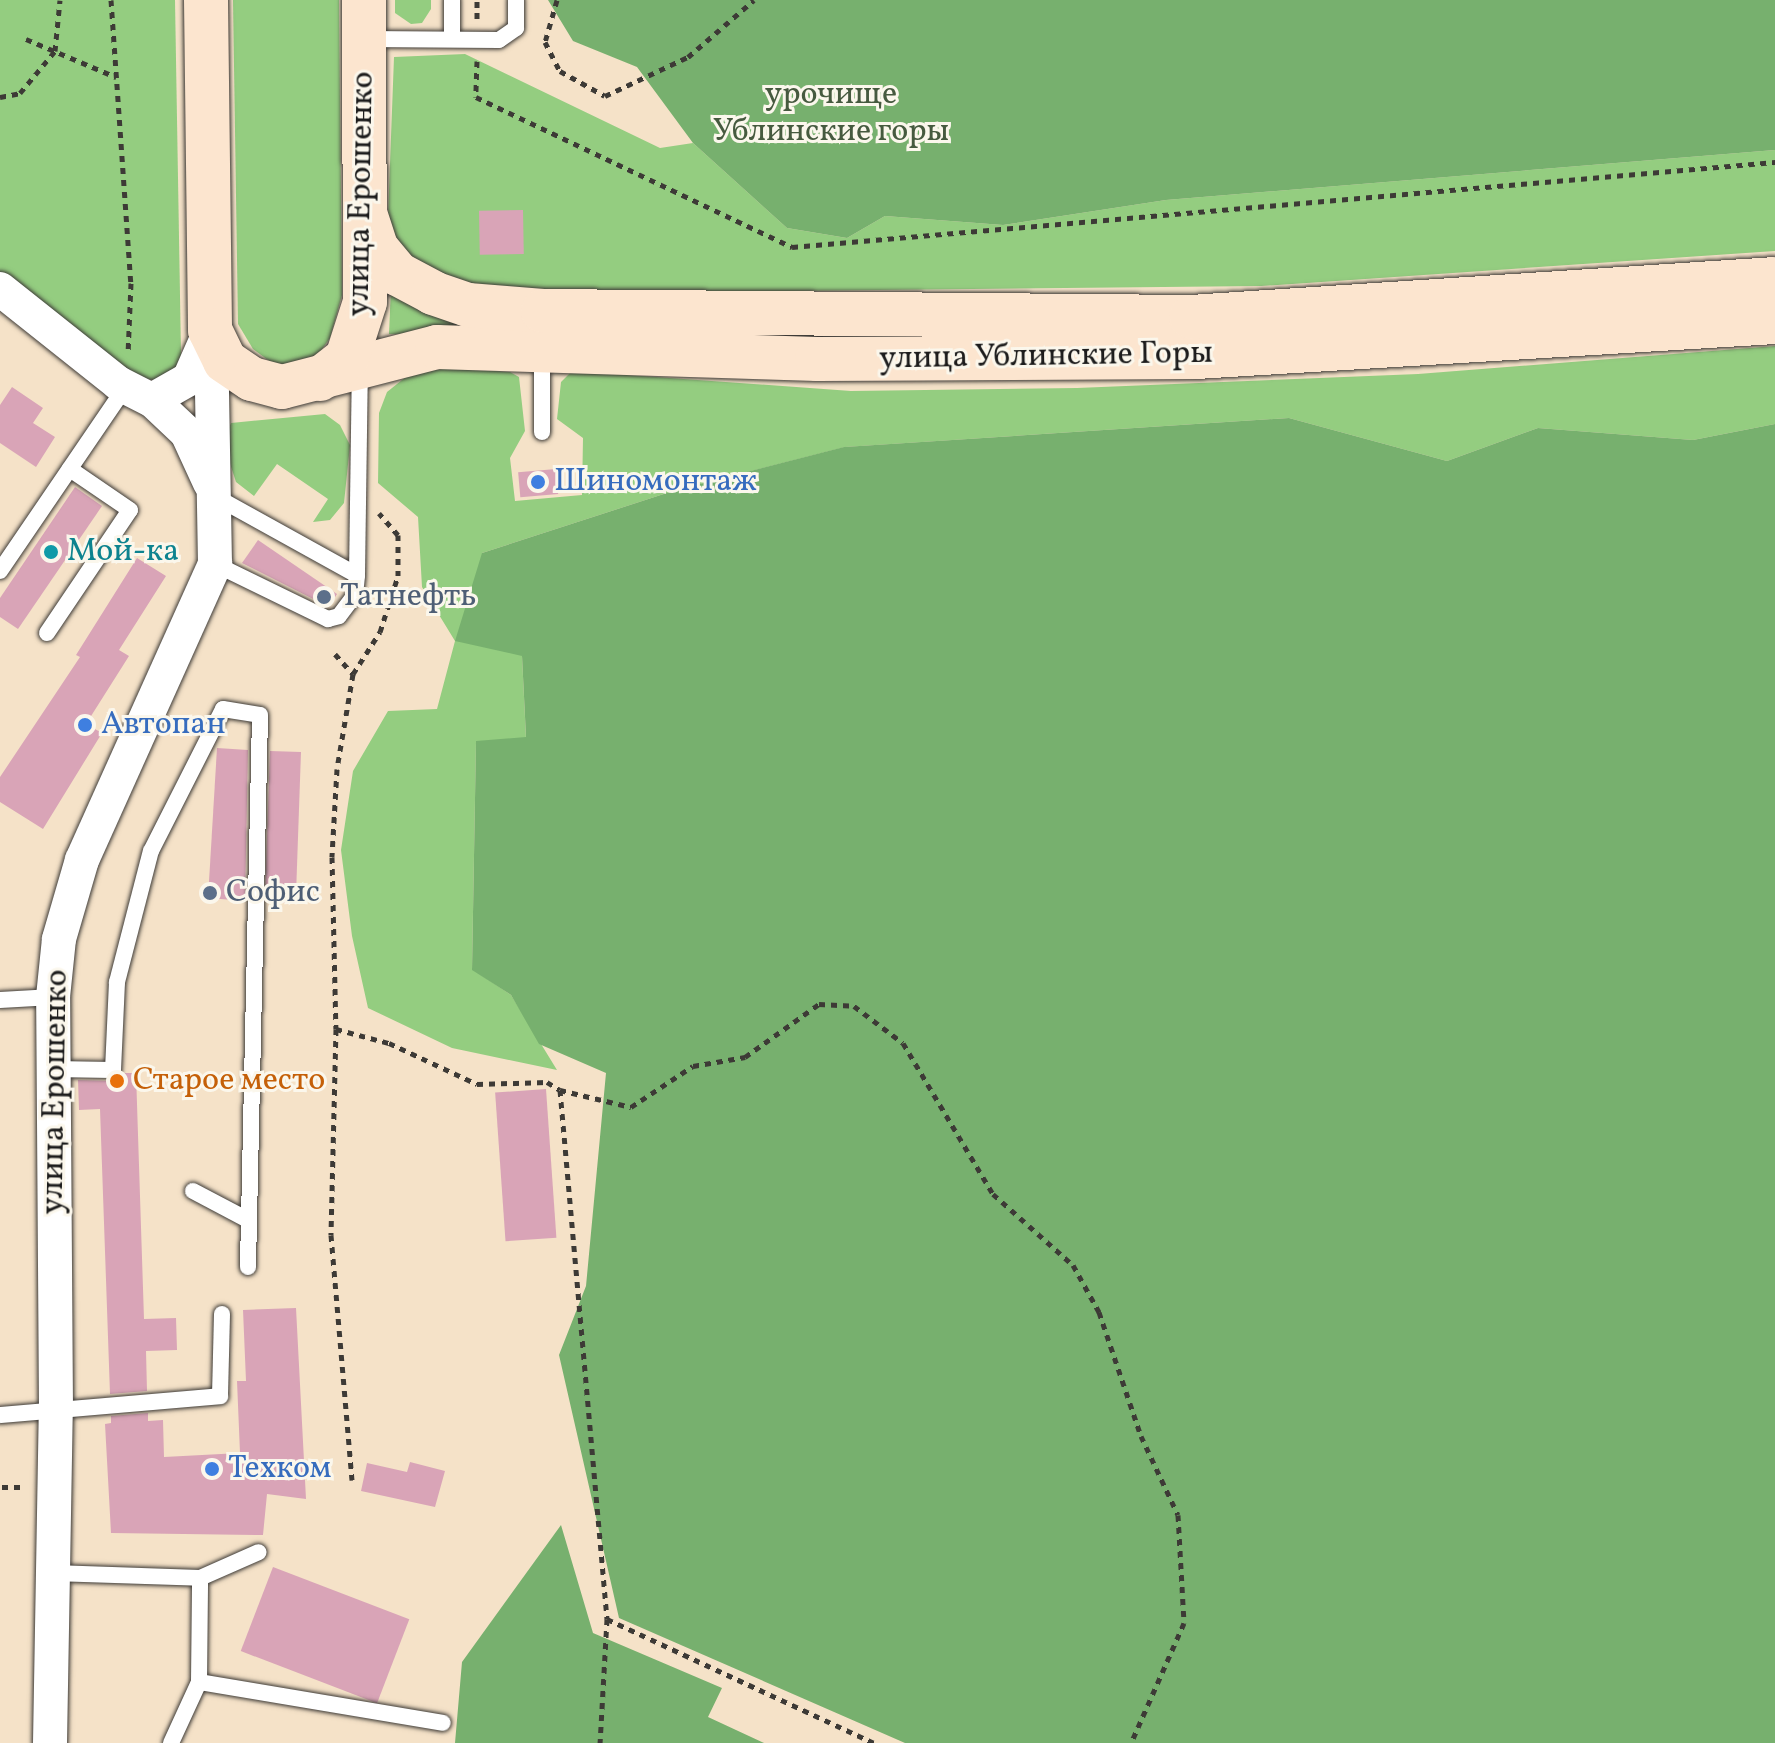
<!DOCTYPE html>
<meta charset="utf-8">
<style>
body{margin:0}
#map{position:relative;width:1775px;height:1743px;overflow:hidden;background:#f5e2c8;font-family:Vollkorn,serif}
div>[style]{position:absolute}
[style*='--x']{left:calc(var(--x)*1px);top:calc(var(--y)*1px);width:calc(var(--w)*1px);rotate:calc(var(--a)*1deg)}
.green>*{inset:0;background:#94cd80}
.forest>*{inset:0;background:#77b06e}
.building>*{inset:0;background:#d9a4b7;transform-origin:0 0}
.path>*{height:5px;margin-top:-2.5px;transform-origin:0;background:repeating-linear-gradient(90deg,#3d3a36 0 6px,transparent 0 12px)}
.roads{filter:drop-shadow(0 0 2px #3d3a36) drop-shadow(0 0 2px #3d3a36)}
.lane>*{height:16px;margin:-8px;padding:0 8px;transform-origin:8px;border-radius:8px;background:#fff}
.street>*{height:34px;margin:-17px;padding:0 17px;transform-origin:17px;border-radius:17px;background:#fff}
.secondary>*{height:44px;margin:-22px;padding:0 22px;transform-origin:22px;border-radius:22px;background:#fce5cf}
.dots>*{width:22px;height:22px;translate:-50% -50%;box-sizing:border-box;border:4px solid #fbf7ec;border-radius:50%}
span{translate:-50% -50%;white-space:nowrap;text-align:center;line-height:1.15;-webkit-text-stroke:6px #fbf7ec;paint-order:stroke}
.park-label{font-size:32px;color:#465a3f}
.street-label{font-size:32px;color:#1c1c1c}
.shop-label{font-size:32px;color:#366cbe}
.left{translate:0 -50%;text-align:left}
.culture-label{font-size:32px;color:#0d838f}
.service-label{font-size:32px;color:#4e5e75}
.food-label{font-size:32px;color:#c56008}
</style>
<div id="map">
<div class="green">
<div style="clip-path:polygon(0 0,175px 0,181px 355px,177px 368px,159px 380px,138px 379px,0 274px)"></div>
<div style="clip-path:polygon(233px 0,339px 0,342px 295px,330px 338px,317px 356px,295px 365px,272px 363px,253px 349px,238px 324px)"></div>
<div style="clip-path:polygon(395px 0,431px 0,431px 9px,422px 23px,411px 24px,395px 13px)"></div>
<div style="clip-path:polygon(465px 54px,660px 148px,693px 143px,787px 228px,847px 238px,885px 216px,1003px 225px,1166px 200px,1775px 150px,1775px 251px,1261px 286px,507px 294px,423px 269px,397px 242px,388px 217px,394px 57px)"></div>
<div style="clip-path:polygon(391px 288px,745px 344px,389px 334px)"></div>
<div style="clip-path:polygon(1775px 346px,1775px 424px,1693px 440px,1538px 428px,1447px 461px,1289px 418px,845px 447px,673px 491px,482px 553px,522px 656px,526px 738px,476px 742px,472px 969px,511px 995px,557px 1070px,452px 1048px,368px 1008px,352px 936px,341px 850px,353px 771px,388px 711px,437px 709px,455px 641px,422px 587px,418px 517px,378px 483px,379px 413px,387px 392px,407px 376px,446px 368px,510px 372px,519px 377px,525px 431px,510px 458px,515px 501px,582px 495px,583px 438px,557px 419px,561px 382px,572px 371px,851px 391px,1077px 388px,1418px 374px)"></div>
<div style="clip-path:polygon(325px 414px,340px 425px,350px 445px,344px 503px,330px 520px,313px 522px,328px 499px,277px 464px,254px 496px,236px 482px,223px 442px,231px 423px)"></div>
</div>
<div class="forest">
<div style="clip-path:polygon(548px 0,1775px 0,1775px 150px,1166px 200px,1003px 225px,885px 216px,847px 238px,787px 228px,693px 143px,637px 67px,573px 41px)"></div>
<div style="clip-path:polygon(1289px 418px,1447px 461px,1538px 428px,1693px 440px,1775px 424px,1775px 1743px,905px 1743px,619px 1618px,559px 1355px,586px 1286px,606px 1073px,539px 1044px,511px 995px,472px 970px,476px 741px,526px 737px,522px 656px,455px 641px,482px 553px,673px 491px,844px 447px)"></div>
<div style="clip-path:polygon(561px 1525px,593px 1633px,722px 1688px,708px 1717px,764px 1743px,455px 1743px,462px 1662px)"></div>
</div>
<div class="building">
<div style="left:523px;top:210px;width:44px;height:44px;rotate:89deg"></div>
<div style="clip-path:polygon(12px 387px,43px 408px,33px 423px,55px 437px,36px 467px,0 443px,0 405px)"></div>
<div style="left:556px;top:469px;width:25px;height:38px;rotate:85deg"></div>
<div style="clip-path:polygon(75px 487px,102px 506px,18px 629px,0 617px,0 598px)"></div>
<div style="clip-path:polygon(258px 540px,337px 594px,329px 607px,242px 563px)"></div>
<div style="clip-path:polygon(137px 558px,166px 576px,119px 650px,129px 656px,86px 724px,102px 733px,43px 829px,0 802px,0 777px,80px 657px,76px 655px)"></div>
<div style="clip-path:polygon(217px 748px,248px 750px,245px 901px,208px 898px)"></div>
<div style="left:270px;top:751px;width:31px;height:151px;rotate:2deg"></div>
<div style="clip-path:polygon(123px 1073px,136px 1073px,144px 1319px,176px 1318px,177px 1350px,146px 1351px,147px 1391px,110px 1394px,100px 1109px,79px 1110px,78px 1080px,114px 1081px)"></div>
<div style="left:546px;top:1089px;width:149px;height:51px;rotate:86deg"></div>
<div style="clip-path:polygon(296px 1308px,306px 1499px,267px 1494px,263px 1535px,111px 1533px,105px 1424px,111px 1423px,111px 1416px,148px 1413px,148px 1421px,163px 1420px,164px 1457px,240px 1453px,237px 1381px,246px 1381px,243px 1310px)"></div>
<div style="clip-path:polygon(410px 1462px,445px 1471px,435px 1507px,361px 1491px,367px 1463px,407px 1472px)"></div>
<div style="left:273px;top:1567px;width:146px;height:90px;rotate:21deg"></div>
</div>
<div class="path">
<div style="--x:111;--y:0;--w:284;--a:86"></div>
<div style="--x:131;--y:283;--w:71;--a:92.4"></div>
<div style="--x:557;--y:0;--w:44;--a:105.9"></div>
<div style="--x:545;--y:42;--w:33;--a:63"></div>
<div style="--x:560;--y:71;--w:51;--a:29.1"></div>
<div style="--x:605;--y:96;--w:92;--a:-25.2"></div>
<div style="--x:688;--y:57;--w:87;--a:-40.8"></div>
<div style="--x:477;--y:19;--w:19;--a:-90"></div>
<div style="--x:26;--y:39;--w:98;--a:22.9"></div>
<div style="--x:477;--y:61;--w:36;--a:92"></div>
<div style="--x:476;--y:97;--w:350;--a:25.4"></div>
<div style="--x:792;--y:247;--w:987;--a:-4.94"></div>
<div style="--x:0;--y:97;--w:20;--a:-11"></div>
<div style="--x:20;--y:93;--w:55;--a:-50.2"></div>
<div style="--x:55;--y:51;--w:51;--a:-84.4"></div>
<div style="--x:335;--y:654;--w:27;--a:48"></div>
<div style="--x:353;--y:674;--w:96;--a:99.6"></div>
<div style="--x:337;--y:769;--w:88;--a:93.3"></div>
<div style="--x:332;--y:857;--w:172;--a:88.7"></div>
<div style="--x:336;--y:1029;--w:206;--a:91.4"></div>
<div style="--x:331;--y:1235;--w:246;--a:85.1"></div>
<div style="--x:353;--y:674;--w:50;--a:-57.3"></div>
<div style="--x:380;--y:632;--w:59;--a:-72.2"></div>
<div style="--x:398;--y:576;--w:41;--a:-90"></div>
<div style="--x:398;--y:535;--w:29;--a:-131"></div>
<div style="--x:336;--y:1029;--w:55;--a:14.8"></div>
<div style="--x:389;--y:1043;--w:97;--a:25"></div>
<div style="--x:477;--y:1084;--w:70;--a:-1.6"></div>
<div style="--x:547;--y:1082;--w:15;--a:32"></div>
<div style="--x:560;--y:1090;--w:531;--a:84.92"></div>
<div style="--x:607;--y:1619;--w:124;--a:93.2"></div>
<div style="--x:560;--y:1090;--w:73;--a:13.5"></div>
<div style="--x:631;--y:1107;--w:74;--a:-33.5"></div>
<div style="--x:693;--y:1066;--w:53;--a:-9.8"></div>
<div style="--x:745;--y:1057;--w:91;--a:-35.6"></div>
<div style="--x:819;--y:1004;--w:35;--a:3"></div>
<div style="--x:854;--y:1006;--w:61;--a:37.1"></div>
<div style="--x:903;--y:1043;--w:176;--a:59.2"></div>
<div style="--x:993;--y:1194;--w:107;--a:41.6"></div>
<div style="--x:1073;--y:1265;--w:54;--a:61"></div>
<div style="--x:1099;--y:1312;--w:131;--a:71.3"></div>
<div style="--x:1141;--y:1436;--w:87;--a:64.9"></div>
<div style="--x:1178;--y:1515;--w:108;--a:86.8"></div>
<div style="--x:1184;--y:1623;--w:131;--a:113.8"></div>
<div style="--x:2;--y:1487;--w:20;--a:0"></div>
<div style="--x:607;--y:1619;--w:294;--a:24.9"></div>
</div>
<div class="roads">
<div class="lane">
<div style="--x:452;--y:38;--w:38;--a:-90"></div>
<div style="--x:366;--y:39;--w:133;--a:0.4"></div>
<div style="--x:499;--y:40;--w:21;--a:-35"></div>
<div style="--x:516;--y:28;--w:28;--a:-90"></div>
<div style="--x:542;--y:353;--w:79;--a:90"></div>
<div style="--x:216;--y:497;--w:161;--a:29"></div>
<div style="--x:215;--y:564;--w:126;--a:26"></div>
<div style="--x:328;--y:619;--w:11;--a:-15"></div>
<div style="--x:339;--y:616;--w:26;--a:-53"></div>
<div style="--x:355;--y:595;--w:20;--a:-84"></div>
<div style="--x:357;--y:575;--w:206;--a:-89.2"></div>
<div style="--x:0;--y:571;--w:222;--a:-55.7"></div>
<div style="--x:47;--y:633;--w:148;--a:-56"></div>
<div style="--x:130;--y:510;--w:73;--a:-145.7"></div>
<div style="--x:0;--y:1000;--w:53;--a:-3.2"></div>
<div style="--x:53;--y:1069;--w:60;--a:1"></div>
<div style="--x:113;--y:1070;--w:88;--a:-87.4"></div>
<div style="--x:117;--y:982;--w:135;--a:-75.5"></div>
<div style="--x:151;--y:851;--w:159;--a:-63.1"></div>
<div style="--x:223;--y:709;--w:37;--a:9"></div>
<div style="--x:260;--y:715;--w:552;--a:91.25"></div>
<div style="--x:193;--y:1191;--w:62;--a:27.8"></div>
<div style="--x:0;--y:1415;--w:221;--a:-4.9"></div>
<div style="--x:220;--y:1396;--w:82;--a:-88.6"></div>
<div style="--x:53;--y:1573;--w:147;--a:1.9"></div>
<div style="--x:200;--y:1578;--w:64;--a:-23.8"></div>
<div style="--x:199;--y:1682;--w:104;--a:-89.4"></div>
<div style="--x:171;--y:1743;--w:67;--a:-65.3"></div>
<div style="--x:199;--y:1682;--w:247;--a:9.5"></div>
</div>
<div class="street">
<div style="--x:0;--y:289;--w:151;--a:38.5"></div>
<div style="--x:118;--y:383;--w:38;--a:27"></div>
<div style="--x:152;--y:400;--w:48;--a:43.3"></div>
<div style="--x:187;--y:433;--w:55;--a:65.3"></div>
<div style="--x:152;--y:400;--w:43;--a:-29.6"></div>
<div style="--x:189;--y:379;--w:45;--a:-66.3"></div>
<div style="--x:50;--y:1743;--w:335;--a:-89"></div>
<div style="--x:56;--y:1408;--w:411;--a:-90.4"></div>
<div style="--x:53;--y:997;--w:58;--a:-84.1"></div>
<div style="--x:59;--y:939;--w:82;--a:-73.8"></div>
<div style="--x:82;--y:860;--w:325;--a:-65.8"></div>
<div style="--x:215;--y:564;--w:230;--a:-91"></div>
</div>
<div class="secondary">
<div style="--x:206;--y:0;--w:330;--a:89.3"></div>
<div style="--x:210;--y:330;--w:34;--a:64"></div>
<div style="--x:225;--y:361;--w:32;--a:34"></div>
<div style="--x:252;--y:379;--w:31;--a:15"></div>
<div style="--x:282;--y:387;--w:160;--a:-14.5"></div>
<div style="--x:437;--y:347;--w:380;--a:1.8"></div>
<div style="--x:817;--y:359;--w:379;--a:-0.3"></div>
<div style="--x:1196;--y:357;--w:580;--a:-3.46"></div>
<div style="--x:366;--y:216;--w:35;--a:72"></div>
<div style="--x:377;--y:249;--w:33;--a:50"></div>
<div style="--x:398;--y:274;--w:40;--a:28"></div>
<div style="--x:433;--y:293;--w:37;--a:19"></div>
<div style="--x:468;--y:305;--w:75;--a:4.6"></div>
<div style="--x:543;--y:311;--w:648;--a:0.53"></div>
<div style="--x:1191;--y:317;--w:585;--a:-3.72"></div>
<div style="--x:320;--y:379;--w:34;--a:-38"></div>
<div style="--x:347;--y:358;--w:59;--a:-72.2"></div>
<div style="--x:365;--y:302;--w:302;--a:-90.2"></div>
</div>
</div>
<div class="dots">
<div style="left:538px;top:482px;background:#3f7fe0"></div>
<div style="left:51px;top:552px;background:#0f9aa8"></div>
<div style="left:324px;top:597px;background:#5c6f8a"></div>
<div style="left:85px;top:725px;background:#3f7fe0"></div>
<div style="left:210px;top:893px;background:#5c6f8a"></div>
<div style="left:117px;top:1081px;background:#e8710a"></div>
<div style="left:212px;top:1469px;background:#3f7fe0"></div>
</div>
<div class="park-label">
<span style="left:831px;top:114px">урочище<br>Ублинские горы</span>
</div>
<div class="street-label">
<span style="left:362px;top:194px;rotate:-89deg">улица Ерошенко</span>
<span style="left:1046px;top:357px;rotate:-1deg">улица Ублинские Горы</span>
<span style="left:56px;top:1092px;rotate:-89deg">улица Ерошенко</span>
</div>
<div class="shop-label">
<span class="left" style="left:554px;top:482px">Шиномонтаж</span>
<span class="left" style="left:101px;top:725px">Автопан</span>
<span class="left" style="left:228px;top:1469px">Техком</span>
</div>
<div class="culture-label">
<span class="left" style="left:67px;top:552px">Мой-ка</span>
</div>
<div class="service-label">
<span class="left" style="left:340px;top:597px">Татнефть</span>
<span class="left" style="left:226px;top:893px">Софис</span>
</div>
<div class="food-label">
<span class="left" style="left:133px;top:1081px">Старое место</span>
</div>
</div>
